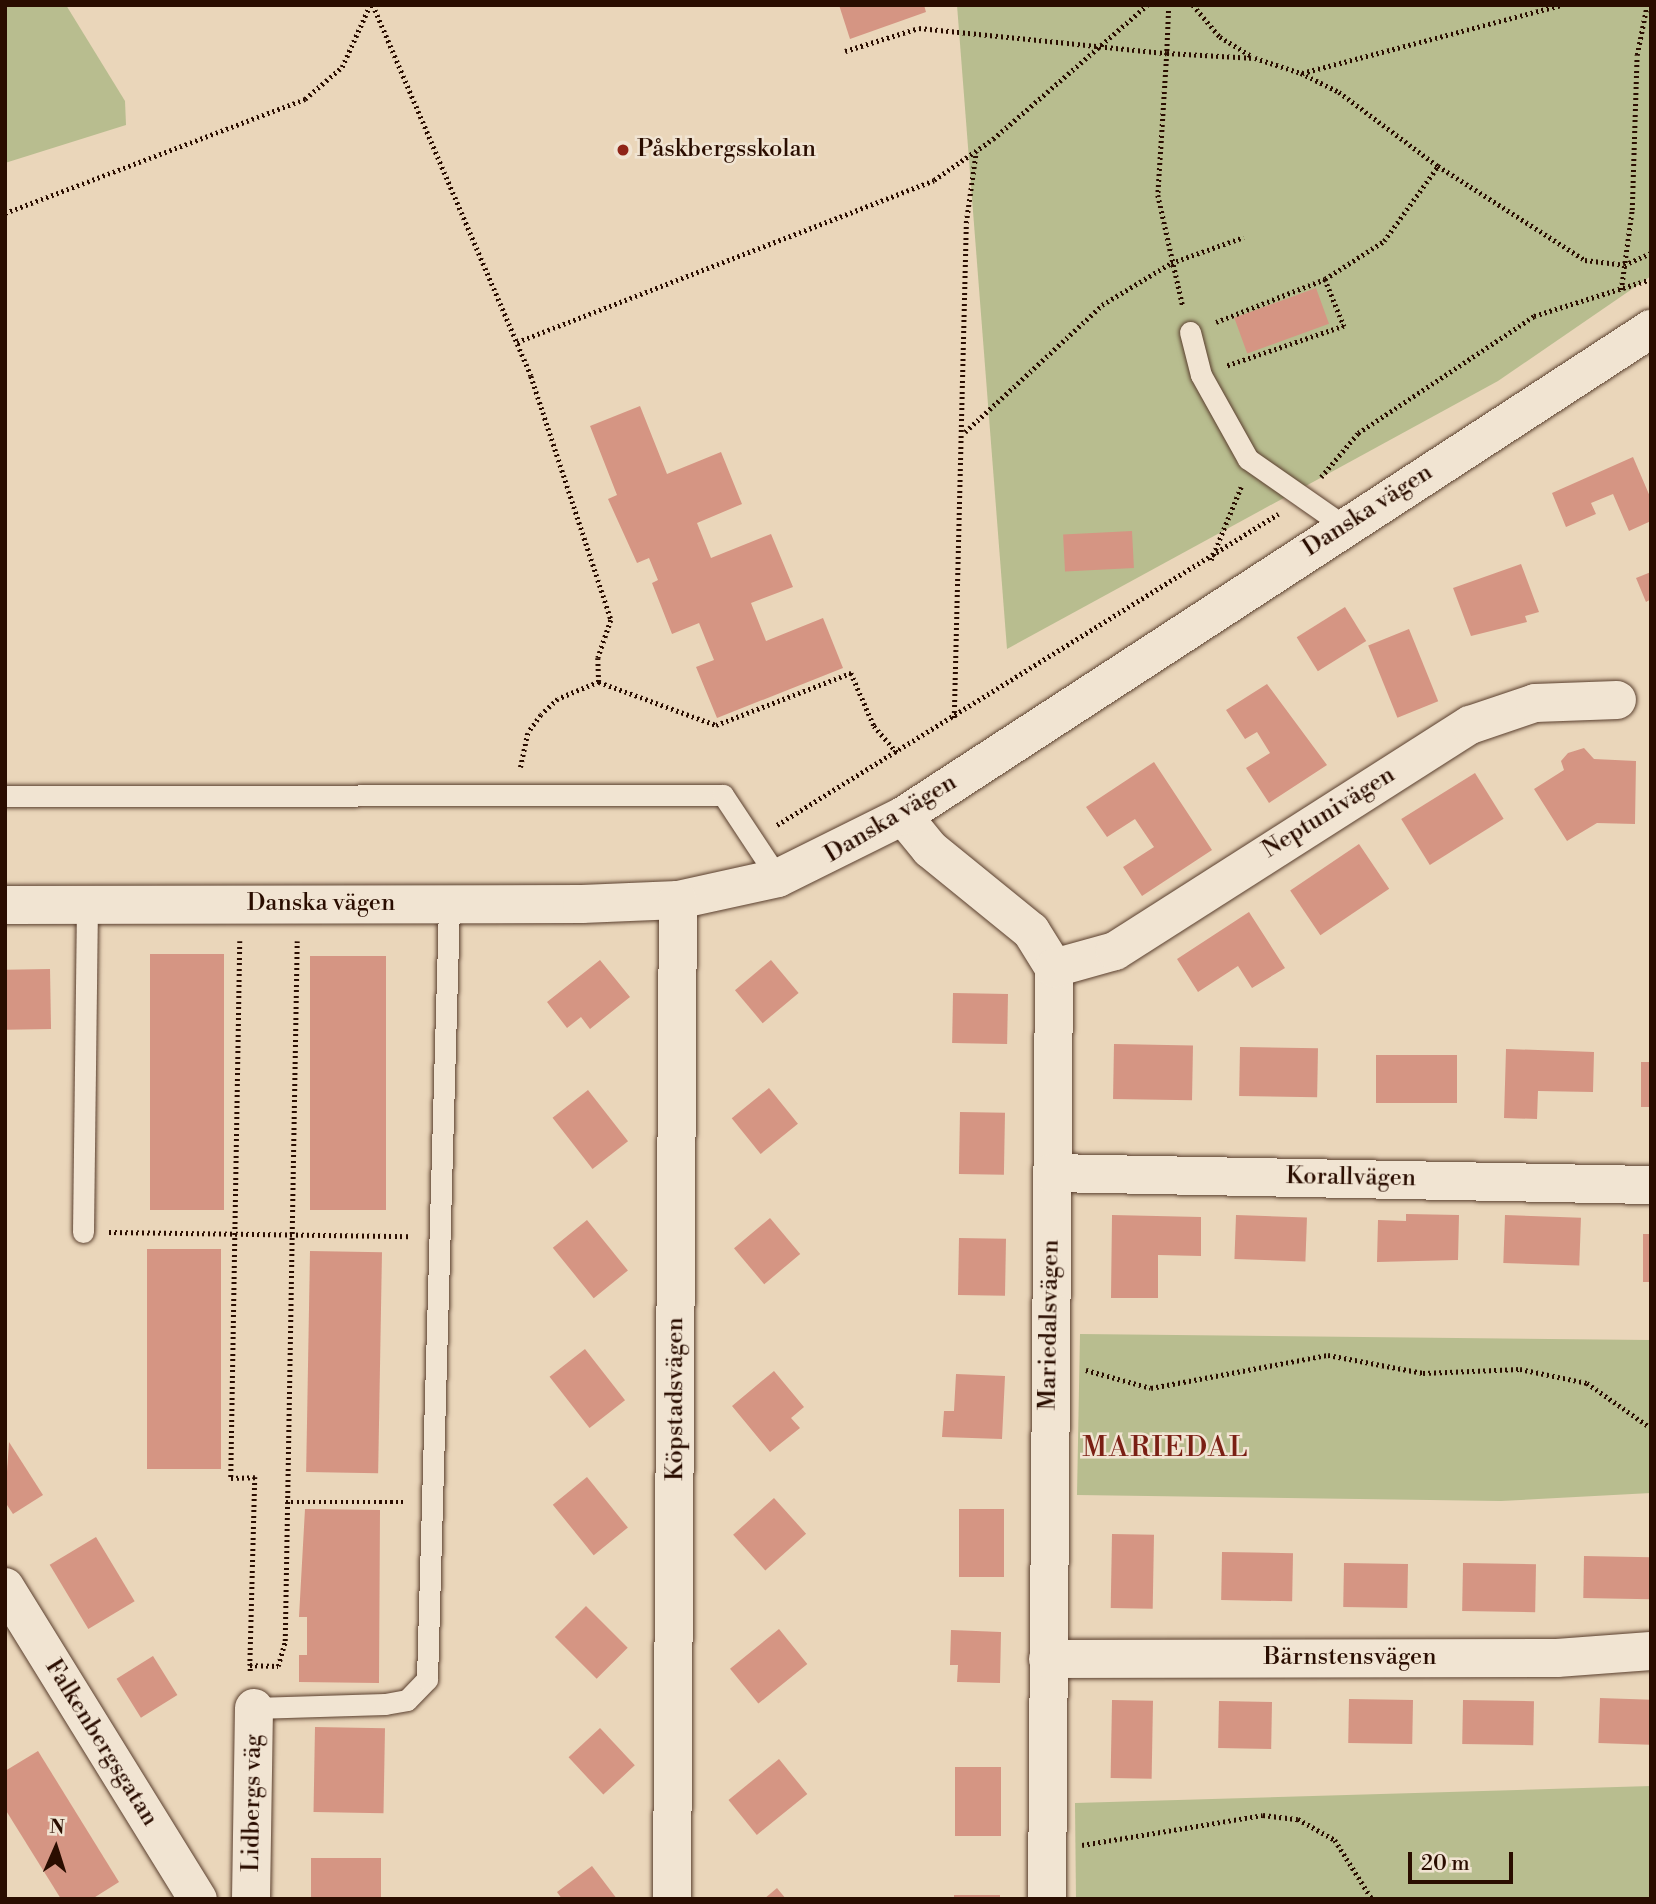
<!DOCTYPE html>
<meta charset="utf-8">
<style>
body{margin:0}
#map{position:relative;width:1656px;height:1904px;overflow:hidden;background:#ead6ba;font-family:"Libre Bodoni",serif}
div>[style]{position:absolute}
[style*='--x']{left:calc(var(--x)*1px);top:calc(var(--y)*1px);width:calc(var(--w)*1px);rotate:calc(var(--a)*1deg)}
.green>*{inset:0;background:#b8bd8f}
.building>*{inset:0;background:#d59583;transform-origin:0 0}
.path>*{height:4.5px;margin-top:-2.25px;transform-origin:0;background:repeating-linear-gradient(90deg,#2a0d00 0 2px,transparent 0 5.5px)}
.roads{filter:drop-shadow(0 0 2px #5a3f2e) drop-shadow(0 0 2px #5a3f2e)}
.service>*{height:21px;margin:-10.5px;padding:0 10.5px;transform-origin:10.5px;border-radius:10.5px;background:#f1e4d2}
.minor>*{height:38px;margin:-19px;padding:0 19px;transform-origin:19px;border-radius:19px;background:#f1e4d2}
.dots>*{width:19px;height:19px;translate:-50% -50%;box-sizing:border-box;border:4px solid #f1e4d2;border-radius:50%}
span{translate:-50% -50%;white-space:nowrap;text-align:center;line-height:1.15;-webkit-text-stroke:5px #f1e4d2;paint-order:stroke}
.poi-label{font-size:24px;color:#2a0d00}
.left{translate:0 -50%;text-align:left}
.street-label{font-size:24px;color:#2a0d00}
.quarter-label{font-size:28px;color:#7a1f14;letter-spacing:2px}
.frame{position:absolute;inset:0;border:7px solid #2a0d00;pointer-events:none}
.north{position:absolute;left:21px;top:1813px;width:70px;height:70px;-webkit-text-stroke:5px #f1e4d2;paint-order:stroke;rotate:3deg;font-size:19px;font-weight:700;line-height:28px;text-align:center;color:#2a0d00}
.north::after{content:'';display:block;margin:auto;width:24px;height:32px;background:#2a0d00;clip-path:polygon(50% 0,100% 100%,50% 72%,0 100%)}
.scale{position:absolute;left:1408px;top:1852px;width:105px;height:32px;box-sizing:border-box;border:4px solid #2a0d00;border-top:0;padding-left:9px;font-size:21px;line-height:24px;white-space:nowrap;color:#2a0d00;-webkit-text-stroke:5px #f1e4d2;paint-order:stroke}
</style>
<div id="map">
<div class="green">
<div style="clip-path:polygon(5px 5px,66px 5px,125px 101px,126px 125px,5px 163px)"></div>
<div style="clip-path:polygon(957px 5px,1651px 5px,1651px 276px,1498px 381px,1007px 649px)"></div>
<div style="clip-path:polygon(1080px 1334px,1651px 1340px,1651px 1493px,1501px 1501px,1077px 1495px)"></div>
<div style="clip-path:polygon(1651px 1786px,1651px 1899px,1076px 1899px,1075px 1803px)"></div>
</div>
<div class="building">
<div style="clip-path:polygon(839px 5px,924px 5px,926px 12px,850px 39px)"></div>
<div style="left:1316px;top:288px;width:38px;height:87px;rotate:70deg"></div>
<div style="clip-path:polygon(640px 406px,667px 474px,721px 452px,742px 504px,697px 523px,711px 558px,771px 534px,793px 587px,751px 603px,766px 641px,823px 618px,843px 668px,717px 718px,696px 667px,714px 660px,699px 623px,672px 634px,652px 583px,658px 580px,649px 558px,637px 563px,608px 499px,617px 495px,590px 426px)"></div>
<div style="clip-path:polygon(1633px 457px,1651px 499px,1651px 521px,1629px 531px,1613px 494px,1591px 503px,1596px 514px,1566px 527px,1552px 493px)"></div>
<div style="left:1132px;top:531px;width:37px;height:69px;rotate:87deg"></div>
<div style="clip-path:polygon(1521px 564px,1539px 612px,1525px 616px,1527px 622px,1471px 636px,1453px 588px)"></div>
<div style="clip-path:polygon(1651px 572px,1651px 599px,1646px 602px,1636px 578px)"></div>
<div style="left:1345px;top:607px;width:40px;height:57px;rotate:58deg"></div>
<div style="left:1409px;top:629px;width:78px;height:44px;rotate:68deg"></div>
<div style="clip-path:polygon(1267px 684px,1327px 765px,1269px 803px,1246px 768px,1270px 753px,1257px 732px,1245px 739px,1226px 710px)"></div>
<div style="clip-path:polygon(1584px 748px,1594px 759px,1636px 761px,1635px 824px,1597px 823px,1567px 841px,1534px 789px,1564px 770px,1561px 761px,1568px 753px)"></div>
<div style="clip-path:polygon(1154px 762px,1212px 850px,1142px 896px,1123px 867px,1154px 847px,1135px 819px,1107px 837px,1086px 807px)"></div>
<div style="left:1475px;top:773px;width:54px;height:87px;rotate:58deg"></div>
<div style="left:1359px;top:844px;width:54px;height:83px;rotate:56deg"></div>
<div style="clip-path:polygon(1249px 912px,1285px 968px,1252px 988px,1238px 966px,1198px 992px,1177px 959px)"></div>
<div style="left:150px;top:954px;width:74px;height:256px"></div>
<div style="left:310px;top:956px;width:76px;height:254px"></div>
<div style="clip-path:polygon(600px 960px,630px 997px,590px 1029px,581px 1017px,567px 1028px,547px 1002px)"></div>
<div style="left:771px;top:960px;width:43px;height:47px;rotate:50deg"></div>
<div style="left:50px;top:969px;width:60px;height:45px;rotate:89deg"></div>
<div style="left:953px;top:993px;width:55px;height:50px;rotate:1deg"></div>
<div style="left:1114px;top:1044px;width:79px;height:55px;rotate:1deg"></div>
<div style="left:1240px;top:1047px;width:78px;height:49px;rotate:1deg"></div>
<div style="clip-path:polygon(1506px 1049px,1594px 1052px,1593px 1092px,1538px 1091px,1537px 1119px,1504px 1118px)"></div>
<div style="left:1376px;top:1055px;width:81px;height:48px"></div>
<div style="left:1641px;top:1062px;width:10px;height:45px"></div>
<div style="left:769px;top:1088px;width:46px;height:48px;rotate:51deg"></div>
<div style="left:588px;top:1090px;width:65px;height:45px;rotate:52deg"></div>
<div style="left:960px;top:1112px;width:45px;height:62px;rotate:1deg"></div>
<div style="clip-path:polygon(1406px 1214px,1459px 1215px,1458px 1260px,1377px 1262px,1378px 1220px,1406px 1221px)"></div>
<div style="clip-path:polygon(1112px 1215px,1201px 1217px,1201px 1256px,1158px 1255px,1158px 1298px,1111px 1298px)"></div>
<div style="left:1236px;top:1215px;width:71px;height:44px;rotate:2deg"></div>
<div style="left:1505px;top:1215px;width:76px;height:48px;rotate:2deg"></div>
<div style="left:770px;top:1218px;width:47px;height:47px;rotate:50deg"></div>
<div style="left:587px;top:1220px;width:65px;height:44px;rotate:51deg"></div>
<div style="left:1643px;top:1234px;width:8px;height:48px"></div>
<div style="left:959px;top:1238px;width:47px;height:57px;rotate:1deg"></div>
<div style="left:147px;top:1249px;width:74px;height:220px"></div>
<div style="left:310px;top:1251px;width:72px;height:221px;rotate:1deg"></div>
<div style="left:585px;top:1349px;width:65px;height:45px;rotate:52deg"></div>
<div style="clip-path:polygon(774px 1371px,804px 1407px,791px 1418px,800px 1428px,770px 1452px,732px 1406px)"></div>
<div style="clip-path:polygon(956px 1374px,1005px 1376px,1002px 1439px,942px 1437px,944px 1411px,954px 1411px)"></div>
<div style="clip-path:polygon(9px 1442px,43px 1495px,13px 1514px,5px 1502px)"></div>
<div style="left:587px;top:1477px;width:65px;height:44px;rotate:51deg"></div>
<div style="left:774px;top:1498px;width:48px;height:55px;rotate:48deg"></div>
<div style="clip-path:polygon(305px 1509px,380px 1510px,379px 1683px,299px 1682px,299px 1655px,307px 1655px,307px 1617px,299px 1617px)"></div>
<div style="left:959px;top:1509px;width:45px;height:68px"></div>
<div style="left:1112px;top:1534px;width:42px;height:74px;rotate:1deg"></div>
<div style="left:96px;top:1537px;width:75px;height:54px;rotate:59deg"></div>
<div style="left:1222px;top:1552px;width:71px;height:48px;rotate:1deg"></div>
<div style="left:1584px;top:1556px;width:67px;height:42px;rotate:1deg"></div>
<div style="left:1344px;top:1563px;width:64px;height:44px;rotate:1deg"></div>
<div style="left:1463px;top:1563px;width:73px;height:48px;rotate:1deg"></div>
<div style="left:586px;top:1606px;width:59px;height:44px;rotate:45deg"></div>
<div style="left:779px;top:1629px;width:45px;height:63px;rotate:51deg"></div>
<div style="clip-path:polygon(951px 1630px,1001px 1632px,1000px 1683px,957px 1682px,958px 1665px,950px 1665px)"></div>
<div style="left:153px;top:1656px;width:46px;height:43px;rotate:58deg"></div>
<div style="left:1600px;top:1698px;width:51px;height:45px;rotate:2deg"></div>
<div style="left:1349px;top:1699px;width:64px;height:44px;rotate:1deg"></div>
<div style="left:1112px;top:1700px;width:41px;height:78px;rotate:1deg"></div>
<div style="left:1463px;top:1700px;width:71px;height:44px;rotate:1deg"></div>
<div style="left:1219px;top:1701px;width:53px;height:47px;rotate:1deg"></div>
<div style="left:315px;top:1727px;width:70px;height:85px;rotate:1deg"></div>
<div style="left:600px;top:1728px;width:51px;height:43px;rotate:47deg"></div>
<div style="clip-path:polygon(38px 1751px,119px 1882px,92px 1899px,61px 1899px,5px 1809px,5px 1771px)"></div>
<div style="left:779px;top:1759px;width:45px;height:65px;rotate:51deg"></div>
<div style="left:955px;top:1767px;width:46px;height:69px"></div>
<div style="left:311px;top:1858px;width:70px;height:41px"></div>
<div style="clip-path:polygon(592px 1866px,617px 1899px,562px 1899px,557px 1892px)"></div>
<div style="clip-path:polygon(777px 1888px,786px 1899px,764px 1899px)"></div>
<div style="left:954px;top:1895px;width:46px;height:4px"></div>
</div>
<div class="path">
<div style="--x:373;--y:5;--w:403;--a:66.9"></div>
<div style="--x:531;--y:376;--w:257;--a:71.8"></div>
<div style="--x:611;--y:620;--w:40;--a:108.9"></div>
<div style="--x:598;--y:658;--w:24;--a:88"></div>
<div style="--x:599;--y:682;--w:44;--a:157.5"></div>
<div style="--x:558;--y:699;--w:23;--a:137"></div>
<div style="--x:541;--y:715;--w:22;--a:126"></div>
<div style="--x:528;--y:733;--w:35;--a:102"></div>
<div style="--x:1169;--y:5;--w:48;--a:92.4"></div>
<div style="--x:1167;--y:53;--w:88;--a:3.3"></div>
<div style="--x:1255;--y:58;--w:48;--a:18.1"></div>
<div style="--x:1301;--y:73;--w:42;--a:26.6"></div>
<div style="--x:1339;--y:92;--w:124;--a:36.8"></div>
<div style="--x:1438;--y:166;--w:174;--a:32.6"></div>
<div style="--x:1585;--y:260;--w:39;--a:7"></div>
<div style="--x:1624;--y:265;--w:30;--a:-24"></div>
<div style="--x:1193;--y:5;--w:42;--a:49.8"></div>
<div style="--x:1220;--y:37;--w:37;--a:31"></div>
<div style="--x:845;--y:51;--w:77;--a:-17.3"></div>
<div style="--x:919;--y:28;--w:249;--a:5.8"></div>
<div style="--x:1167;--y:53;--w:142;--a:93.6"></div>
<div style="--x:1158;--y:195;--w:115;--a:77.4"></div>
<div style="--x:1302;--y:73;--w:269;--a:-14.7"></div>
<div style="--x:5;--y:213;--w:321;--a:-20.8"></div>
<div style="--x:305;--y:99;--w:49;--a:-40.9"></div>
<div style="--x:342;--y:67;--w:68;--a:-65.7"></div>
<div style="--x:1325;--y:279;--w:70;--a:-32.8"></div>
<div style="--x:1384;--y:241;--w:92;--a:-54.2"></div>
<div style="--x:1621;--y:290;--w:81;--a:-82.2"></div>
<div style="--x:1632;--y:210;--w:155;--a:-88.2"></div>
<div style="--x:1637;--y:55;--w:51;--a:-78.7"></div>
<div style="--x:1216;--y:322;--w:117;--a:-21.5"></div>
<div style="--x:1325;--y:279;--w:51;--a:68"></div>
<div style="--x:1344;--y:326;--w:124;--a:161.1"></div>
<div style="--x:517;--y:342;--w:447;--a:-21.2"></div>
<div style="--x:934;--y:180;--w:72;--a:-34.8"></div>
<div style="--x:993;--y:139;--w:204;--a:-41"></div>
<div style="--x:965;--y:432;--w:187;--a:-42.8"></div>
<div style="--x:1102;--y:305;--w:81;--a:-31.3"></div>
<div style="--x:1171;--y:263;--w:77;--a:-19.6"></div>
<div style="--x:1321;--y:477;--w:57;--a:-49.9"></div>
<div style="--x:1358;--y:433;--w:211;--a:-33.6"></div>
<div style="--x:1534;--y:316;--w:123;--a:-17.5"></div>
<div style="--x:1211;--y:560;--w:79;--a:-67.7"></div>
<div style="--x:599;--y:682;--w:125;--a:20.2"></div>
<div style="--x:716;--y:725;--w:145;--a:-21.1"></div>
<div style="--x:851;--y:673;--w:58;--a:66.5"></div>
<div style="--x:874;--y:726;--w:35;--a:49"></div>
<div style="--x:954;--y:718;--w:495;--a:-88.6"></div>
<div style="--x:966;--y:223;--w:72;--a:-82"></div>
<div style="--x:777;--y:825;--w:590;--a:-31.83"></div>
<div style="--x:240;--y:941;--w:537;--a:90.96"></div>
<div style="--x:231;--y:1478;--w:24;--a:-2"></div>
<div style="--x:255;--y:1477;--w:188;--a:91.5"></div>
<div style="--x:109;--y:1232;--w:302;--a:0.8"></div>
<div style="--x:1086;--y:1370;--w:67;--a:15.5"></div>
<div style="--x:1151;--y:1388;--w:180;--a:-10.6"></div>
<div style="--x:1328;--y:1355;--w:97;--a:10.7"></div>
<div style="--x:1423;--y:1373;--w:97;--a:-2.4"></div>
<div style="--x:1520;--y:1369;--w:68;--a:11.8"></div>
<div style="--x:1587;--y:1383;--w:78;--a:35.1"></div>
<div style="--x:286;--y:1502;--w:118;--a:0"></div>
<div style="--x:250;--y:1671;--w:6;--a:-90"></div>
<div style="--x:250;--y:1665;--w:28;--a:2"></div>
<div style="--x:278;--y:1666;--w:26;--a:-74"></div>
<div style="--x:285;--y:1641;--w:700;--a:-89.02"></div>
<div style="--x:1082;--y:1845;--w:183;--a:-9.4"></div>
<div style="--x:1263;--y:1815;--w:35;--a:7"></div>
<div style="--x:1298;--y:1819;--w:43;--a:29.6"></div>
<div style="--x:1335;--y:1840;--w:70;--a:57.9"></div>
</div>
<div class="roads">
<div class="service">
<div style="--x:1190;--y:332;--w:44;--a:75.7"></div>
<div style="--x:1201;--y:375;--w:96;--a:60.8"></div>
<div style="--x:1248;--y:459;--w:117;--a:34.9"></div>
<div style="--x:5;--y:796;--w:718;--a:-0.08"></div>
<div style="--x:723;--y:795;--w:100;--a:56.5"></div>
<div style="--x:83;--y:1232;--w:327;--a:-89.3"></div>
<div style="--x:254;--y:1708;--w:131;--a:-1.7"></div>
<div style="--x:385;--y:1704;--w:22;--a:-10"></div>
<div style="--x:407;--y:1700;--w:29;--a:-46"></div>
<div style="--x:427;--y:1679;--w:775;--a:-88.37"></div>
</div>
<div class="minor">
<div style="--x:903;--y:816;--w:43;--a:50.7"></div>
<div style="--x:930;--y:849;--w:130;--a:39.1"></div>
<div style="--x:1031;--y:931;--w:44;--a:58.1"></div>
<div style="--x:1054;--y:968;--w:931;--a:90.43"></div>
<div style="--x:5;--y:905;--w:577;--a:-0.1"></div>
<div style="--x:582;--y:904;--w:96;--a:-2.4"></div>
<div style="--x:678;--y:900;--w:102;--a:-12.4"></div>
<div style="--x:778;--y:878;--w:140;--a:-26.4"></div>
<div style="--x:903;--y:816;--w:893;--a:-33.07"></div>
<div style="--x:1054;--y:968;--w:63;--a:-15.6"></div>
<div style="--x:1115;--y:951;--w:421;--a:-32.5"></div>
<div style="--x:1470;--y:725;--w:69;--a:-18.7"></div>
<div style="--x:1535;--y:703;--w:82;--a:-2.1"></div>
<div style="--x:1052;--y:1173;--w:599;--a:1.15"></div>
<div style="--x:5;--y:1587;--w:367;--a:58.3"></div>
<div style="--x:1048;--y:1659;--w:509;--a:-0.11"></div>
<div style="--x:1557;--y:1658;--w:94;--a:-4.3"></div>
<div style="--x:251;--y:1899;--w:191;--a:-89.1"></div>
<div style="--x:672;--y:1899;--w:999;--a:-89.66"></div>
</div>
</div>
<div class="dots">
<div style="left:623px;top:150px;background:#8f2418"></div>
</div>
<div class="poi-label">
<span class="left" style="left:637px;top:150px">Påskbergsskolan</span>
</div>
<div class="street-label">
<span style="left:1368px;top:511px;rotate:-33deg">Danska vägen</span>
<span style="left:1329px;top:813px;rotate:-32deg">Neptunivägen</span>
<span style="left:891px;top:819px;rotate:-31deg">Danska vägen</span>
<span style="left:321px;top:904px">Danska vägen</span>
<span style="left:1351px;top:1178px;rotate:1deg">Korallvägen</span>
<span style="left:1050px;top:1325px;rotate:-89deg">Mariedalsvägen</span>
<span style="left:676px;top:1399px;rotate:-90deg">Köpstadsvägen</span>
<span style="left:1350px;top:1658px">Bärnstensvägen</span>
<span style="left:101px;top:1743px;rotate:58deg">Falkenbergsgatan</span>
<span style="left:253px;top:1803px;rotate:-89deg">Lidbergs väg</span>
</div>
<div class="quarter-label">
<span style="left:1166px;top:1448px">MARIEDAL</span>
</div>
<div class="frame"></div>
<div class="north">N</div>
<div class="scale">20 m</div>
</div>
